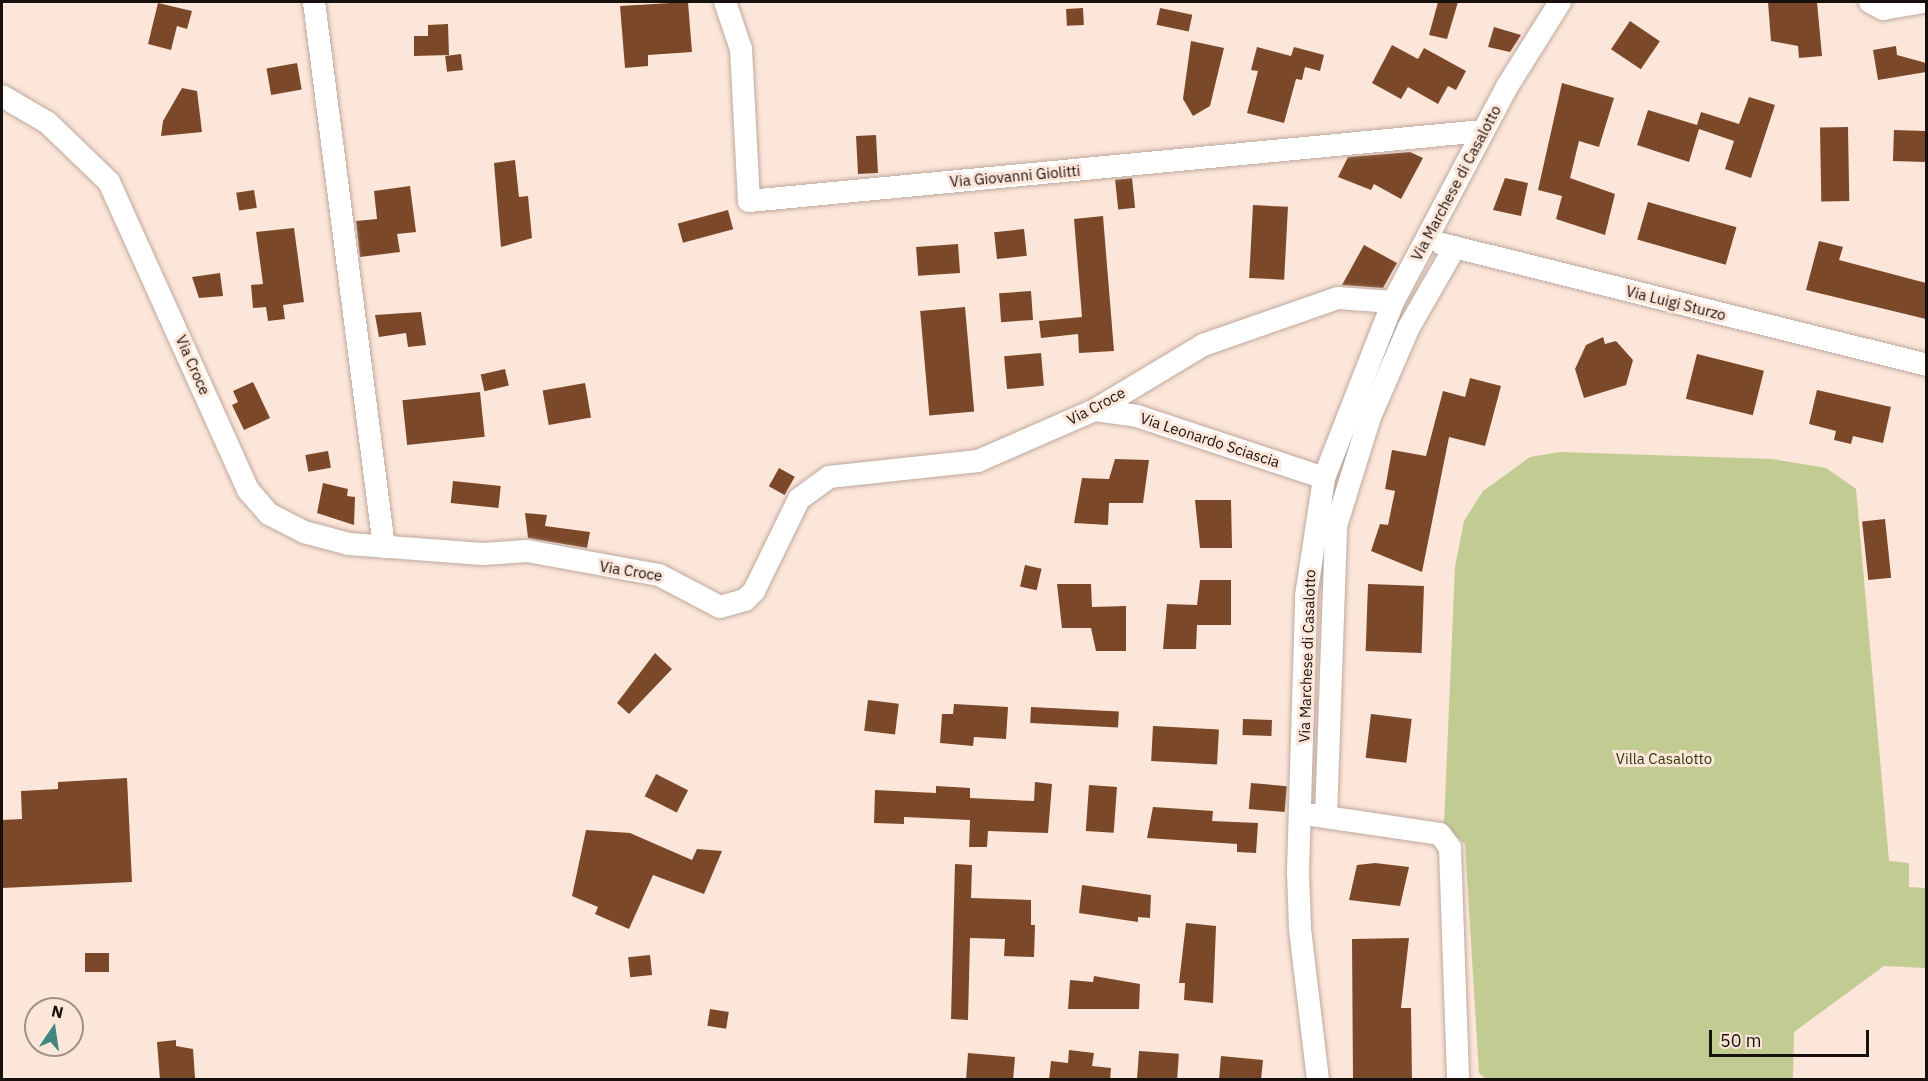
<!DOCTYPE html>
<style>
body{margin:0}
#map{position:relative;width:1928px;height:1081px;overflow:hidden;background:#fce6d9;font-family:"IBM Plex Sans",sans-serif}
div>[style]{position:absolute}
[style*='--x']{left:calc(var(--x)*1px);top:calc(var(--y)*1px);width:calc(var(--w)*1px);rotate:calc(var(--a)*1deg)}
.green>*{inset:0;background:#c2cb92}
.building>*{inset:0;background:#7b492a;transform-origin:0 0}
.roads{filter:drop-shadow(0 0 2px #bea99e) drop-shadow(0 0 2px #bea99e)}
.minor>*{height:22px;margin:-11px;padding:0 11px;transform-origin:11px;border-radius:11px;background:#fff}
span{translate:-50% -50%;white-space:nowrap;text-align:center;line-height:1.15;-webkit-text-stroke:6px #fce6d9;paint-order:stroke}
.street-label{font-size:15px;color:#18100c}
.park-label{font-size:15px;color:#333808}
.frame{position:absolute;inset:0;border:3px solid #18100c;pointer-events:none}
.north{position:absolute;left:24px;top:997px;width:60px;height:60px;box-sizing:border-box;background:#fce6d9;border:2px solid #a19087;border-radius:50%;rotate:13deg;font-size:16px;font-weight:700;line-height:24px;text-align:center;color:#18100c}
.north::after{content:'';display:block;margin:auto;width:21px;height:27px;background:#40877f;clip-path:polygon(50% 0,100% 100%,50% 72%,0 100%)}
.scale{position:absolute;left:1709px;top:1030px;width:160px;height:27px;box-sizing:border-box;border:3px solid #18100c;border-top:0;padding-left:8px;font-size:18px;line-height:21px;white-space:nowrap;color:#18100c;-webkit-text-stroke:4px #fce6d9;paint-order:stroke}
</style>
<div id="map">
<div class="green">
<div style="clip-path:polygon(1560px 452px,1772px 459px,1826px 468px,1856px 489px,1889px 861px,1909px 863px,1909px 887px,1926px 888px,1926px 968px,1884px 966px,1794px 1032px,1793px 1079px,1486px 1079px,1479px 1073px,1465px 844px,1444px 824px,1455px 567px,1464px 521px,1483px 491px,1530px 457px)"></div>
</div>
<div class="building">
<div style="clip-path:polygon(688px 2px,692px 52px,648px 55px,648px 66px,625px 68px,620px 6px)"></div>
<div style="clip-path:polygon(1438px 2px,1458px 2px,1447px 39px,1429px 35px)"></div>
<div style="clip-path:polygon(1768px 2px,1817px 2px,1822px 56px,1799px 58px,1798px 46px,1771px 41px)"></div>
<div style="clip-path:polygon(158px 3px,192px 11px,187px 29px,177px 26px,171px 50px,148px 44px)"></div>
<div style="left:1083px;top:8px;width:17px;height:17px;rotate:87deg"></div>
<div style="left:1160px;top:8px;width:33px;height:17px;rotate:12deg"></div>
<div style="left:1630px;top:21px;width:36px;height:34px;rotate:34deg"></div>
<div style="clip-path:polygon(448px 24px,449px 55px,414px 56px,414px 36px,428px 36px,428px 25px)"></div>
<div style="clip-path:polygon(1494px 27px,1521px 35px,1510px 52px,1488px 47px)"></div>
<div style="clip-path:polygon(1191px 41px,1224px 48px,1210px 106px,1193px 116px,1183px 99px)"></div>
<div style="clip-path:polygon(1392px 45px,1418px 59px,1424px 48px,1466px 71px,1456px 90px,1448px 86px,1438px 104px,1408px 87px,1401px 99px,1372px 83px)"></div>
<div style="clip-path:polygon(1896px 46px,1897px 55px,1926px 63px,1926px 72px,1878px 80px,1873px 50px)"></div>
<div style="clip-path:polygon(1257px 47px,1291px 56px,1294px 47px,1324px 55px,1320px 71px,1305px 67px,1302px 80px,1296px 79px,1284px 123px,1247px 113px,1258px 71px,1251px 70px)"></div>
<div style="left:461px;top:54px;width:16px;height:16px;rotate:83deg"></div>
<div style="left:297px;top:63px;width:27px;height:31px;rotate:80deg"></div>
<div style="clip-path:polygon(1562px 83px,1614px 98px,1599px 147px,1579px 141px,1570px 178px,1615px 194px,1605px 235px,1556px 219px,1562px 196px,1538px 190px)"></div>
<div style="clip-path:polygon(182px 88px,197px 91px,202px 132px,161px 136px,163px 121px)"></div>
<div style="clip-path:polygon(1749px 97px,1775px 105px,1751px 178px,1725px 169px,1734px 141px,1699px 129px,1689px 162px,1637px 145px,1648px 110px,1697px 125px,1701px 112px,1739px 124px)"></div>
<div style="left:1848px;top:127px;width:74px;height:28px;rotate:89deg"></div>
<div style="left:1894px;top:130px;width:32px;height:31px;rotate:2deg"></div>
<div style="left:876px;top:135px;width:38px;height:20px;rotate:87deg"></div>
<div style="clip-path:polygon(1410px 152px,1423px 158px,1401px 199px,1374px 184px,1371px 190px,1338px 177px,1348px 157px)"></div>
<div style="clip-path:polygon(515px 160px,519px 197px,528px 196px,532px 238px,501px 247px,494px 163px)"></div>
<div style="left:1132px;top:178px;width:30px;height:17px;rotate:84deg"></div>
<div style="clip-path:polygon(1505px 178px,1528px 183px,1521px 216px,1493px 210px)"></div>
<div style="clip-path:polygon(410px 186px,416px 232px,397px 234px,400px 252px,360px 257px,356px 221px,377px 219px,374px 191px)"></div>
<div style="left:254px;top:190px;width:18px;height:18px;rotate:81deg"></div>
<div style="left:1648px;top:202px;width:92px;height:39px;rotate:16deg"></div>
<div style="left:1253px;top:205px;width:35px;height:73px;rotate:3deg"></div>
<div style="left:728px;top:210px;width:20px;height:52px;rotate:75deg"></div>
<div style="clip-path:polygon(1103px 216px,1114px 351px,1079px 353px,1078px 334px,1041px 338px,1039px 321px,1082px 317px,1074px 219px)"></div>
<div style="clip-path:polygon(294px 228px,304px 302px,283px 305px,285px 319px,268px 321px,266px 307px,253px 308px,251px 285px,263px 284px,256px 232px)"></div>
<div style="left:1024px;top:229px;width:27px;height:30px;rotate:84deg"></div>
<div style="clip-path:polygon(1819px 241px,1843px 247px,1839px 260px,1926px 283px,1926px 319px,1806px 290px)"></div>
<div style="left:958px;top:244px;width:29px;height:42px;rotate:86deg"></div>
<div style="clip-path:polygon(1364px 245px,1397px 263px,1383px 288px,1342px 285px)"></div>
<div style="clip-path:polygon(220px 273px,223px 296px,199px 298px,192px 277px)"></div>
<div style="left:1031px;top:291px;width:29px;height:32px;rotate:86deg"></div>
<div style="left:965px;top:307px;width:105px;height:45px;rotate:85deg"></div>
<div style="clip-path:polygon(421px 312px,426px 345px,408px 347px,406px 333px,379px 337px,375px 315px)"></div>
<div style="clip-path:polygon(1603px 337px,1605px 344px,1616px 341px,1633px 360px,1626px 385px,1584px 398px,1575px 369px,1586px 345px)"></div>
<div style="left:1041px;top:353px;width:33px;height:37px;rotate:85deg"></div>
<div style="left:1697px;top:354px;width:69px;height:46px;rotate:14deg"></div>
<div style="left:505px;top:369px;width:17px;height:25px;rotate:77deg"></div>
<div style="clip-path:polygon(1470px 378px,1501px 386px,1485px 446px,1449px 437px,1422px 572px,1371px 551px,1380px 524px,1388px 525px,1395px 491px,1385px 489px,1392px 450px,1426px 456px,1443px 391px,1465px 397px)"></div>
<div style="clip-path:polygon(253px 382px,270px 418px,244px 430px,232px 405px,238px 402px,233px 391px)"></div>
<div style="left:585px;top:383px;width:35px;height:43px;rotate:80deg"></div>
<div style="clip-path:polygon(1817px 390px,1891px 407px,1883px 443px,1853px 436px,1851px 444px,1834px 440px,1836px 431px,1809px 424px)"></div>
<div style="left:480px;top:392px;width:45px;height:78px;rotate:84deg"></div>
<div style="left:328px;top:451px;width:17px;height:23px;rotate:80deg"></div>
<div style="clip-path:polygon(1115px 459px,1149px 460px,1143px 503px,1109px 503px,1108px 525px,1074px 523px,1082px 478px,1109px 479px)"></div>
<div style="left:779px;top:468px;width:18px;height:21px;rotate:29deg"></div>
<div style="left:453px;top:481px;width:48px;height:22px;rotate:6deg"></div>
<div style="clip-path:polygon(323px 483px,348px 489px,347px 496px,355px 497px,354px 525px,317px 513px)"></div>
<div style="clip-path:polygon(1195px 500px,1231px 500px,1232px 548px,1200px 548px)"></div>
<div style="clip-path:polygon(525px 513px,547px 515px,545px 526px,590px 532px,587px 548px,528px 538px)"></div>
<div style="left:1885px;top:519px;width:59px;height:23px;rotate:84deg"></div>
<div style="left:1025px;top:565px;width:17px;height:22px;rotate:13deg"></div>
<div style="clip-path:polygon(1200px 580px,1231px 580px,1231px 625px,1197px 625px,1196px 649px,1163px 649px,1167px 604px,1197px 605px)"></div>
<div style="clip-path:polygon(1057px 584px,1091px 584px,1092px 607px,1126px 606px,1126px 651px,1096px 651px,1091px 628px,1062px 628px)"></div>
<div style="left:1368px;top:584px;width:56px;height:67px;rotate:2deg"></div>
<div style="clip-path:polygon(655px 653px,672px 669px,629px 714px,617px 703px)"></div>
<div style="left:868px;top:700px;width:31px;height:31px;rotate:7deg"></div>
<div style="clip-path:polygon(954px 704px,1008px 707px,1006px 739px,974px 737px,973px 746px,940px 743px,942px 714px,953px 714px)"></div>
<div style="left:1031px;top:707px;width:88px;height:16px;rotate:3deg"></div>
<div style="left:1371px;top:714px;width:41px;height:44px;rotate:7deg"></div>
<div style="left:1243px;top:719px;width:29px;height:16px;rotate:2deg"></div>
<div style="left:1153px;top:726px;width:66px;height:35px;rotate:3deg"></div>
<div style="left:656px;top:774px;width:36px;height:25px;rotate:27deg"></div>
<div style="clip-path:polygon(127px 778px,132px 882px,2px 888px,2px 820px,22px 819px,21px 791px,58px 789px,58px 782px)"></div>
<div style="clip-path:polygon(1035px 782px,1052px 784px,1048px 833px,988px 831px,987px 847px,969px 847px,970px 820px,904px 817px,904px 824px,874px 823px,875px 790px,936px 793px,936px 786px,970px 788px,970px 798px,1034px 801px)"></div>
<div style="left:1251px;top:783px;width:36px;height:26px;rotate:5deg"></div>
<div style="left:1089px;top:785px;width:28px;height:46px;rotate:4deg"></div>
<div style="clip-path:polygon(1153px 807px,1213px 811px,1212px 821px,1258px 823px,1256px 853px,1237px 852px,1237px 844px,1147px 838px)"></div>
<div style="clip-path:polygon(586px 830px,630px 833px,692px 860px,697px 849px,722px 851px,704px 894px,653px 875px,629px 929px,595px 914px,598px 907px,572px 896px)"></div>
<div style="clip-path:polygon(1375px 863px,1409px 867px,1400px 906px,1349px 900px,1357px 865px)"></div>
<div style="clip-path:polygon(955px 864px,972px 865px,971px 898px,1031px 900px,1031px 925px,1035px 925px,1034px 957px,1004px 956px,1005px 939px,970px 938px,968px 1020px,951px 1019px)"></div>
<div style="clip-path:polygon(1082px 885px,1151px 895px,1150px 918px,1138px 917px,1138px 922px,1079px 913px)"></div>
<div style="clip-path:polygon(1186px 923px,1216px 926px,1213px 1003px,1184px 1000px,1185px 983px,1179px 983px)"></div>
<div style="clip-path:polygon(1409px 938px,1401px 1008px,1411px 1008px,1412px 1080px,1353px 1080px,1352px 939px)"></div>
<div style="left:85px;top:953px;width:24px;height:19px"></div>
<div style="left:650px;top:955px;width:20px;height:22px;rotate:84deg"></div>
<div style="clip-path:polygon(1094px 976px,1140px 984px,1139px 1009px,1068px 1009px,1070px 980px,1093px 982px)"></div>
<div style="left:710px;top:1009px;width:19px;height:17px;rotate:9deg"></div>
<div style="clip-path:polygon(176px 1040px,176px 1046px,193px 1049px,195px 1078px,160px 1080px,157px 1042px)"></div>
<div style="clip-path:polygon(1069px 1050px,1094px 1053px,1092px 1066px,1111px 1068px,1110px 1080px,1049px 1080px,1051px 1061px,1068px 1063px)"></div>
<div style="left:1139px;top:1051px;width:40px;height:29px;rotate:4deg"></div>
<div style="clip-path:polygon(968px 1053px,1015px 1057px,1013px 1080px,966px 1080px)"></div>
<div style="clip-path:polygon(1221px 1056px,1263px 1060px,1261px 1080px,1219px 1080px)"></div>
</div>
<div class="roads">
<div class="minor">
<div style="--x:314;--y:2;--w:549;--a:82.68"></div>
<div style="--x:725;--y:2;--w:50;--a:71.2"></div>
<div style="--x:741;--y:49;--w:152;--a:87"></div>
<div style="--x:749;--y:201;--w:737;--a:-5.45"></div>
<div style="--x:1870;--y:2;--w:15;--a:28"></div>
<div style="--x:1883;--y:9;--w:41;--a:-9.9"></div>
<div style="--x:2;--y:96;--w:53;--a:30.4"></div>
<div style="--x:48;--y:123;--w:85;--a:44"></div>
<div style="--x:109;--y:182;--w:338;--a:65.7"></div>
<div style="--x:248;--y:490;--w:32;--a:49"></div>
<div style="--x:269;--y:514;--w:39;--a:27"></div>
<div style="--x:304;--y:532;--w:47;--a:14.9"></div>
<div style="--x:349;--y:544;--w:134;--a:4.3"></div>
<div style="--x:483;--y:554;--w:44;--a:-3.9"></div>
<div style="--x:527;--y:551;--w:134;--a:10.3"></div>
<div style="--x:659;--y:575;--w:69;--a:27.7"></div>
<div style="--x:720;--y:607;--w:26;--a:-16"></div>
<div style="--x:745;--y:600;--w:13;--a:-45"></div>
<div style="--x:754;--y:591;--w:102;--a:-63.9"></div>
<div style="--x:799;--y:499;--w:37;--a:-36"></div>
<div style="--x:829;--y:477;--w:150;--a:-6.1"></div>
<div style="--x:978;--y:461;--w:128;--a:-23.6"></div>
<div style="--x:1095;--y:410;--w:126;--a:-31"></div>
<div style="--x:1203;--y:345;--w:143;--a:-19.2"></div>
<div style="--x:1338;--y:298;--w:55;--a:4.2"></div>
<div style="--x:1442;--y:244;--w:499;--a:14"></div>
<div style="--x:1095;--y:410;--w:42;--a:8.1"></div>
<div style="--x:1137;--y:416;--w:197;--a:18.3"></div>
<div style="--x:1312;--y:815;--w:129;--a:8.4"></div>
<div style="--x:1440;--y:834;--w:17;--a:54"></div>
<div style="--x:1450;--y:848;--w:232;--a:88"></div>
<div style="--x:1326;--y:817;--w:291;--a:-88"></div>
<div style="--x:1336;--y:526;--w:114;--a:-72.7"></div>
<div style="--x:1370;--y:417;--w:98;--a:-66.6"></div>
<div style="--x:1409;--y:327;--w:92;--a:-60.1"></div>
<div style="--x:1318;--y:1080;--w:152;--a:-96.8"></div>
<div style="--x:1300;--y:929;--w:57;--a:-92"></div>
<div style="--x:1298;--y:872;--w:276;--a:-88.3"></div>
<div style="--x:1306;--y:596;--w:119;--a:-81.3"></div>
<div style="--x:1324;--y:478;--w:189;--a:-68.6"></div>
<div style="--x:1393;--y:302;--w:246;--a:-62.1"></div>
<div style="--x:1508;--y:85;--w:98;--a:-57.9"></div>
</div>
</div>
<div class="street-label">
<span style="left:1015px;top:176px;rotate:-5deg">Via Giovanni Giolitti</span>
<span style="left:1456px;top:183px;rotate:-62deg">Via Marchese di Casalotto</span>
<span style="left:1676px;top:303px;rotate:14deg">Via Luigi Sturzo</span>
<span style="left:193px;top:365px;rotate:66deg">Via Croce</span>
<span style="left:1096px;top:406px;rotate:-28deg">Via Croce</span>
<span style="left:1210px;top:440px;rotate:18deg">Via Leonardo Sciascia</span>
<span style="left:631px;top:571px;rotate:9deg">Via Croce</span>
<span style="left:1307px;top:656px;rotate:-88deg">Via Marchese di Casalotto</span>
</div>
<div class="park-label">
<span style="left:1664px;top:759px">Villa Casalotto</span>
</div>
<div class="frame"></div>
<div class="north">N</div>
<div class="scale">50 m</div>
</div>
